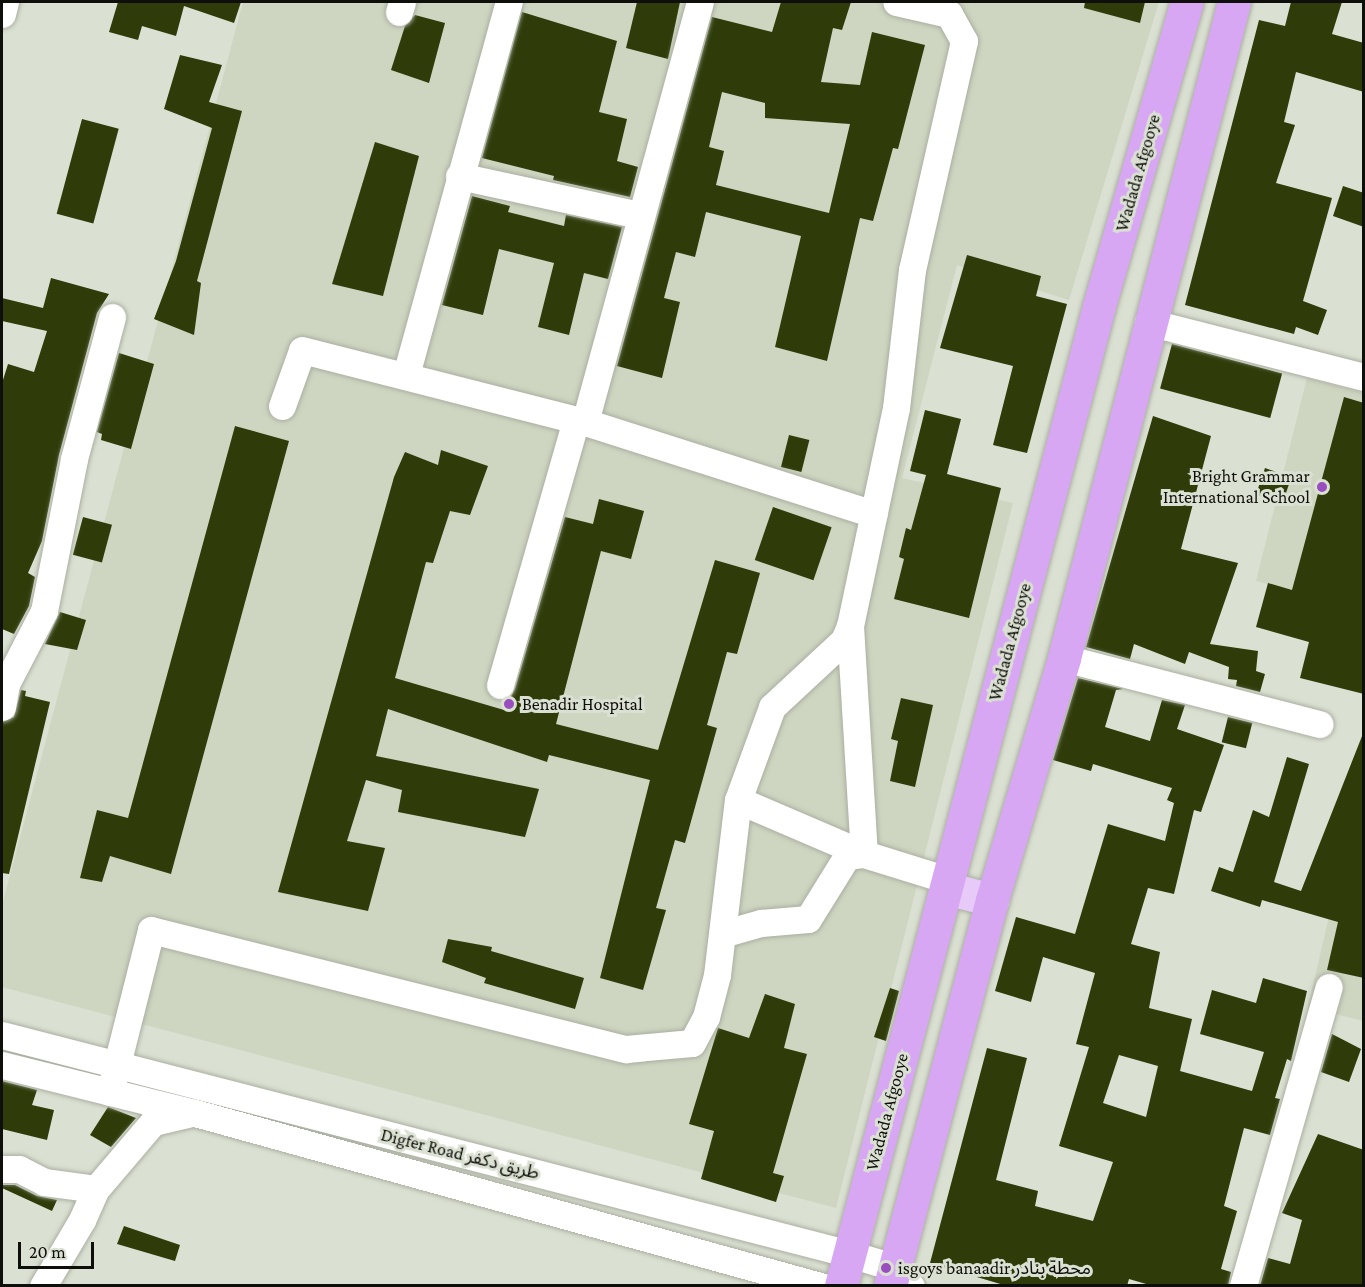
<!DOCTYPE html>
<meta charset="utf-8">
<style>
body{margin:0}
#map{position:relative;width:1365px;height:1287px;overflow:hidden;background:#dbe1d2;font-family:"Crimson Pro","Noto Sans Arabic",serif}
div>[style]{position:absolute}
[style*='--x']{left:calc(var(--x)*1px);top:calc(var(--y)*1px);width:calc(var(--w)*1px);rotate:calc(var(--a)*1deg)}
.built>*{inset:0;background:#ced5c0}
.building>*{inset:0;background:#2f3c0a;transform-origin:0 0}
.roads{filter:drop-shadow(0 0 2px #aaafa1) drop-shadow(0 0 2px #aaafa1)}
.minor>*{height:27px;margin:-13.5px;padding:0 13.5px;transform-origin:13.5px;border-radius:13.5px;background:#fff}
.major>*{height:33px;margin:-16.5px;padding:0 16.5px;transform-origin:16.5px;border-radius:16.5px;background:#e8caf8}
.highway>*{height:33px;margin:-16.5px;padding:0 16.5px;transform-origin:16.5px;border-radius:16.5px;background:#d8a7f4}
.dots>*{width:16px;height:16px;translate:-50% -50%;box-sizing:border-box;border:3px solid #dbe1d2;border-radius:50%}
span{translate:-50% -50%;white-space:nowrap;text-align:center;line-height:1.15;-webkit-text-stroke:6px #dbe1d2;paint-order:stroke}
.street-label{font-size:18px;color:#0e0f0b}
.poi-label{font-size:18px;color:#0e0f0b}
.right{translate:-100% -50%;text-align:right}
.left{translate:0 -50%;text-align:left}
.frame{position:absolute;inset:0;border:3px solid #0e0f0b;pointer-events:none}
.scale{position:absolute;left:18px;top:1242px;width:76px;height:27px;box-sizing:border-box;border:3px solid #0e0f0b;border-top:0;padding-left:8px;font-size:18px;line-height:21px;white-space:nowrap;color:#0e0f0b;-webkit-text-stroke:4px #dbe1d2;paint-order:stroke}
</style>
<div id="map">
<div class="built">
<div style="clip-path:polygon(243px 2px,1159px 2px,1069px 300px,957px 265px,902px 478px,1013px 503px,836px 1208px,2px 987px,2px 905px)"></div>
<div style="clip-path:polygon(1307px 378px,1363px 393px,1363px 609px,1256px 581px)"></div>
<div style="clip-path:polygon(1343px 856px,1363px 861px,1363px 1021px,1308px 1007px)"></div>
</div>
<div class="building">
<div style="clip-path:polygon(118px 2px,241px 2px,234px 23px,184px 6px,176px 36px,142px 26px,138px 40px,109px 32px)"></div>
<div style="clip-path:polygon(637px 2px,680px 2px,668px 59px,626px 48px)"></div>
<div style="clip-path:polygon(evenodd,781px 2px,851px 2px,842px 30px,833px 28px,821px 82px,860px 85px,872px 32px,925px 45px,898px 149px,893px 148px,873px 221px,860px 218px,827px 361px,775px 347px,801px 236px,706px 212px,695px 257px,676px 252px,664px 298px,680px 302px,662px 378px,617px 366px,712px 17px,772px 32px,781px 2px,722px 92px,765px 103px,765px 118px,850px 124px,829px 213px,716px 185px,724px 151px,709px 147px,722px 92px)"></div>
<div style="clip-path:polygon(1085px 2px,1145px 2px,1140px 23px,1084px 8px)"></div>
<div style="clip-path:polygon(1291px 2px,1342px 2px,1332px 34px,1364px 43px,1364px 92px,1296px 72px,1284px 122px,1295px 125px,1276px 183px,1332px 198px,1303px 301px,1327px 310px,1318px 335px,1296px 327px,1294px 334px,1185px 305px,1259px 20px,1285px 26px)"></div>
<div style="clip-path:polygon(522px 12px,617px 41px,599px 112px,627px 119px,617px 161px,638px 167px,630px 197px,553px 180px,554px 176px,482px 158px)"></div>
<div style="clip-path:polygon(415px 15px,445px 23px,429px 83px,391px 70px,405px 26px)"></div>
<div style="clip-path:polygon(180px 55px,222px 65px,209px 102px,242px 111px,197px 281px,201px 283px,194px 335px,154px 319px,176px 261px,212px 128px,164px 109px)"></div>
<div style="left:82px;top:119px;width:38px;height:98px;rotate:15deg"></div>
<div style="clip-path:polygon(375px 142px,419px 156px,383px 296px,332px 284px)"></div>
<div style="clip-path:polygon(1343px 186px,1364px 193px,1364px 227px,1333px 216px)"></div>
<div style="clip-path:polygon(472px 196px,510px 206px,508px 212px,564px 226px,566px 215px,622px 227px,608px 279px,584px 273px,569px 335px,538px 327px,554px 263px,499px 249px,483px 315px,442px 305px)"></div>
<div style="clip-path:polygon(967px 255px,1041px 276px,1036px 296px,1067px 304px,1027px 453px,993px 445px,1013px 366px,940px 348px)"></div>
<div style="clip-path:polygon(51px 278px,109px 294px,97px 313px,59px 455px,42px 541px,28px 573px,35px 577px,29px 606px,14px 634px,2px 629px,2px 383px,8px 364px,34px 372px,47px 331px,2px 321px,2px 298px,43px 308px)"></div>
<div style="left:1172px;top:344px;width:114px;height:46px;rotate:15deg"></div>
<div style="clip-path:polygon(119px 353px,154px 364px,131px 449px,101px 440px,102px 434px,97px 432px)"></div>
<div style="clip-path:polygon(1344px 397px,1364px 403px,1364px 694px,1300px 678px,1309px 642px,1256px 627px,1268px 583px,1292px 590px)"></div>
<div style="clip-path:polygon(925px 410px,961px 419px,947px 474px,1001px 488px,969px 618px,894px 599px,904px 559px,899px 557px,906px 528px,911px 530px,926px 475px,910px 471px)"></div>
<div style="clip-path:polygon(1153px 416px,1211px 436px,1181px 549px,1238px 563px,1210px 644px,1258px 651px,1256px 671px,1265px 674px,1260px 692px,1236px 686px,1237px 680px,1228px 679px,1229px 667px,1189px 652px,1185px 664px,1134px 644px,1130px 659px,1086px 647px)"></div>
<div style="clip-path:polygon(235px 426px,289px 441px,171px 874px,110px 856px,102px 882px,80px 878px,97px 810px,128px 818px)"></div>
<div style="left:789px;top:435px;width:21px;height:33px;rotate:14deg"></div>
<div style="clip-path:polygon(441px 450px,488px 466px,470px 515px,450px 511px,433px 563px,426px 562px,395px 678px,504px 710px,515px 689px,565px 517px,593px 524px,599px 499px,644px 511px,631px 559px,601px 551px,556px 724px,658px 750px,715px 560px,760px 573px,737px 654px,727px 652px,707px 725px,717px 728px,685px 843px,675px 840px,656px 908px,666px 910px,643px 990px,600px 978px,650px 780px,549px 755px,547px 762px,388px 709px,376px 756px,539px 789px,525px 837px,398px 812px,402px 790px,366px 780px,347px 841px,385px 848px,368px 911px,278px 892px,394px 477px,405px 452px,438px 465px)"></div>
<div style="left:1265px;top:468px;width:28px;height:28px;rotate:19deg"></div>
<div style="left:773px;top:507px;width:62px;height:56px;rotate:19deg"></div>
<div style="left:83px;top:517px;width:30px;height:39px;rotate:15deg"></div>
<div style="clip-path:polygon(60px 612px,86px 620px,77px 650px,45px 644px)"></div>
<div style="clip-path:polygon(evenodd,1078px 678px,1123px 689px,1116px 690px,1105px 727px,1150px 741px,1162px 700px,1185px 705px,1177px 729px,1224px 745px,1201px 812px,1194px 810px,1174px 894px,1148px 888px,1131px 944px,1160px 952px,1149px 1008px,1192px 1019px,1180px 1071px,1252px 1091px,1264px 1052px,1200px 1034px,1212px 990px,1256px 1003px,1263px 978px,1307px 991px,1291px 1061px,1287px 1059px,1275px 1098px,1280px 1099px,1270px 1135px,1244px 1128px,1224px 1206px,1237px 1211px,1221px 1269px,1231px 1272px,1228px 1286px,1153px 1286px,1129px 1279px,1127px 1286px,1007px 1286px,930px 1263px,987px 1048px,1027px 1058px,996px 1180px,1038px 1191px,1035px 1206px,1093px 1221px,1113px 1162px,1059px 1146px,1089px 1047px,1076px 1044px,1095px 973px,1043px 957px,1031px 1002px,995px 991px,1016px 917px,1075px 934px,1108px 824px,1165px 841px,1174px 803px,1167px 800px,1172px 788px,1093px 764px,1091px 771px,1053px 760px,1078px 678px,1119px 1055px,1158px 1066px,1146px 1117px,1103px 1103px,1119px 1055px)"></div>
<div style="clip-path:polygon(21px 690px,26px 691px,25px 696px,50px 702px,9px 874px,2px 873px,2px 722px,14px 717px)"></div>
<div style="clip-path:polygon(901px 698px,933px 705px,915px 787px,890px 781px,898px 741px,891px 739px)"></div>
<div style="left:1228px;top:717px;width:25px;height:26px;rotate:14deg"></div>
<div style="clip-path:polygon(1364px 731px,1364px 978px,1327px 970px,1338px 922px,1262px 900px,1260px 907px,1211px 891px,1219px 867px,1233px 872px,1253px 810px,1269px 817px,1287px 757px,1309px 764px,1274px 882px,1301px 891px)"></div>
<div style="clip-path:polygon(448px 939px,492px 947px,491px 951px,584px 978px,575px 1009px,484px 983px,486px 978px,442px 962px)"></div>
<div style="clip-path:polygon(890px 988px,899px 991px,886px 1041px,874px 1037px)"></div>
<div style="clip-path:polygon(765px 994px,795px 1004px,784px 1048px,807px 1054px,773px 1173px,784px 1176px,776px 1202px,701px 1179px,714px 1131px,689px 1124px,718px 1028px,749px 1038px)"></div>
<div style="clip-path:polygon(1332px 1034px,1361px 1049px,1349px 1082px,1321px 1072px)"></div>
<div style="clip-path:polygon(2px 1081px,37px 1090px,32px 1105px,54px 1110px,47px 1140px,2px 1129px)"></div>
<div style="clip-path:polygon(108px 1107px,136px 1118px,111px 1147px,90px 1135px)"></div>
<div style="clip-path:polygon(1318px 1134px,1364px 1150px,1364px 1286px,1260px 1286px,1268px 1258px,1290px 1264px,1302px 1220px,1282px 1213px)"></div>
<div style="clip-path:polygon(2px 1185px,15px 1185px,37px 1196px,57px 1200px,52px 1211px,2px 1188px)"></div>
<div style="clip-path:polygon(124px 1226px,180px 1245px,175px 1261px,117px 1244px)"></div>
</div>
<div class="roads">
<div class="minor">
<div style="--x:399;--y:12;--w:10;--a:-73"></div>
<div style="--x:2;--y:14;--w:12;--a:-76"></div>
<div style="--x:459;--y:176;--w:185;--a:12.2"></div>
<div style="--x:1148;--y:322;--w:223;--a:14.3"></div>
<div style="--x:406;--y:375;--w:387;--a:-74.6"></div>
<div style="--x:282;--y:406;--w:59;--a:-70.3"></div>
<div style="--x:302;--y:350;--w:292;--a:14.3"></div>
<div style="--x:585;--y:422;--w:303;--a:17.7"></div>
<div style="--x:585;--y:422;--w:435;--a:-74.7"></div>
<div style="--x:850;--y:626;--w:228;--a:86.5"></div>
<div style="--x:1064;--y:658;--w:264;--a:14.5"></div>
<div style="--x:500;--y:685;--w:276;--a:-74"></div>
<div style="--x:2;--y:707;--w:23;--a:-80"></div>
<div style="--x:6;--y:684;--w:82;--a:-62.5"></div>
<div style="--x:44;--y:611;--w:155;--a:-78.8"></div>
<div style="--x:74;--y:459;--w:147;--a:-75"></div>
<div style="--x:738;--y:800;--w:137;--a:23.2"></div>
<div style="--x:864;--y:854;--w:88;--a:17.2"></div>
<div style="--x:722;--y:934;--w:41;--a:-15.8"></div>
<div style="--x:761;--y:923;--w:47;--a:-4.9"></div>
<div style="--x:808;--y:919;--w:74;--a:-58.2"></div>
<div style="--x:847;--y:856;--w:17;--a:-7"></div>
<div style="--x:2;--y:1035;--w:876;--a:14.48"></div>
<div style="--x:850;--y:1254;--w:45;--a:16.8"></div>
<div style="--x:893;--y:1267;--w:26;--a:47"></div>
<div style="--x:2;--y:1065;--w:199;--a:14"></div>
<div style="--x:195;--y:1113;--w:649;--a:15.47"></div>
<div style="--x:110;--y:1092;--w:167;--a:-75.8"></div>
<div style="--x:151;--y:930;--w:490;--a:14.1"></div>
<div style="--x:626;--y:1049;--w:66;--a:-5.2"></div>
<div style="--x:692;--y:1043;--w:30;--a:-62"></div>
<div style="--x:706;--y:1017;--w:43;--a:-75.3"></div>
<div style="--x:717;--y:975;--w:176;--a:-83.2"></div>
<div style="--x:738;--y:800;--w:99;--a:-69.9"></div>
<div style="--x:772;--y:707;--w:98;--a:-42.9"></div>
<div style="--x:844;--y:640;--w:15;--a:-67"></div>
<div style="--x:850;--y:626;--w:223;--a:-78.1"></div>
<div style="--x:896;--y:408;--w:139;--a:-83.4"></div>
<div style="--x:912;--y:270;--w:235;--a:-77.2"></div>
<div style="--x:964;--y:41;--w:31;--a:-119"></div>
<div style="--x:949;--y:14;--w:54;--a:-167.2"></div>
<div style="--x:2;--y:1169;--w:17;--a:0"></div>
<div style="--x:19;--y:1169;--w:28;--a:27"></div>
<div style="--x:44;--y:1182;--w:52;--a:7.7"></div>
<div style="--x:43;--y:1286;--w:77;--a:-59.4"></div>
<div style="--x:82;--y:1220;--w:34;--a:-66"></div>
<div style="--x:96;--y:1189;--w:88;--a:-49.6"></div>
<div style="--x:153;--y:1122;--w:36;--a:-13"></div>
<div style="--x:1243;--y:1286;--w:311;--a:-74"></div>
</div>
<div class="major">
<div style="--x:946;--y:888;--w:48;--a:14.6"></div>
</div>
<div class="highway">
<div style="--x:841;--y:1286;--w:1013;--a:-75.25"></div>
<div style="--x:1099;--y:306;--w:316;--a:-73.9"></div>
<div style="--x:890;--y:1286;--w:399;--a:-75.2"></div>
<div style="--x:992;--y:900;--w:252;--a:-73.4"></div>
<div style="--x:1064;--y:658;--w:678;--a:-75.47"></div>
</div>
</div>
<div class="dots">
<div style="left:1322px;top:487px;background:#994dbf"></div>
<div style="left:509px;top:704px;background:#994dbf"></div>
<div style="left:886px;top:1268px;background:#994dbf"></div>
</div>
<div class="street-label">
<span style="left:1138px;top:173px;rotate:-74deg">Wadada Afgooye</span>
<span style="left:1010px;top:642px;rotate:-75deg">Wadada Afgooye</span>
<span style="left:887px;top:1112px;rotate:-75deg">Wadada Afgooye</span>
<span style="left:460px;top:1154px;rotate:14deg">Digfer Road طريق دكفر</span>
</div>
<div class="poi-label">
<span class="right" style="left:1310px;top:487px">Bright Grammar<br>International School</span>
<span class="left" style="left:522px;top:704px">Benadir Hospital</span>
<span class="left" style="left:898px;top:1268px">isgoys banaadir محطة بنادر</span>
</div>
<div class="frame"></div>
<div class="scale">20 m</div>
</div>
